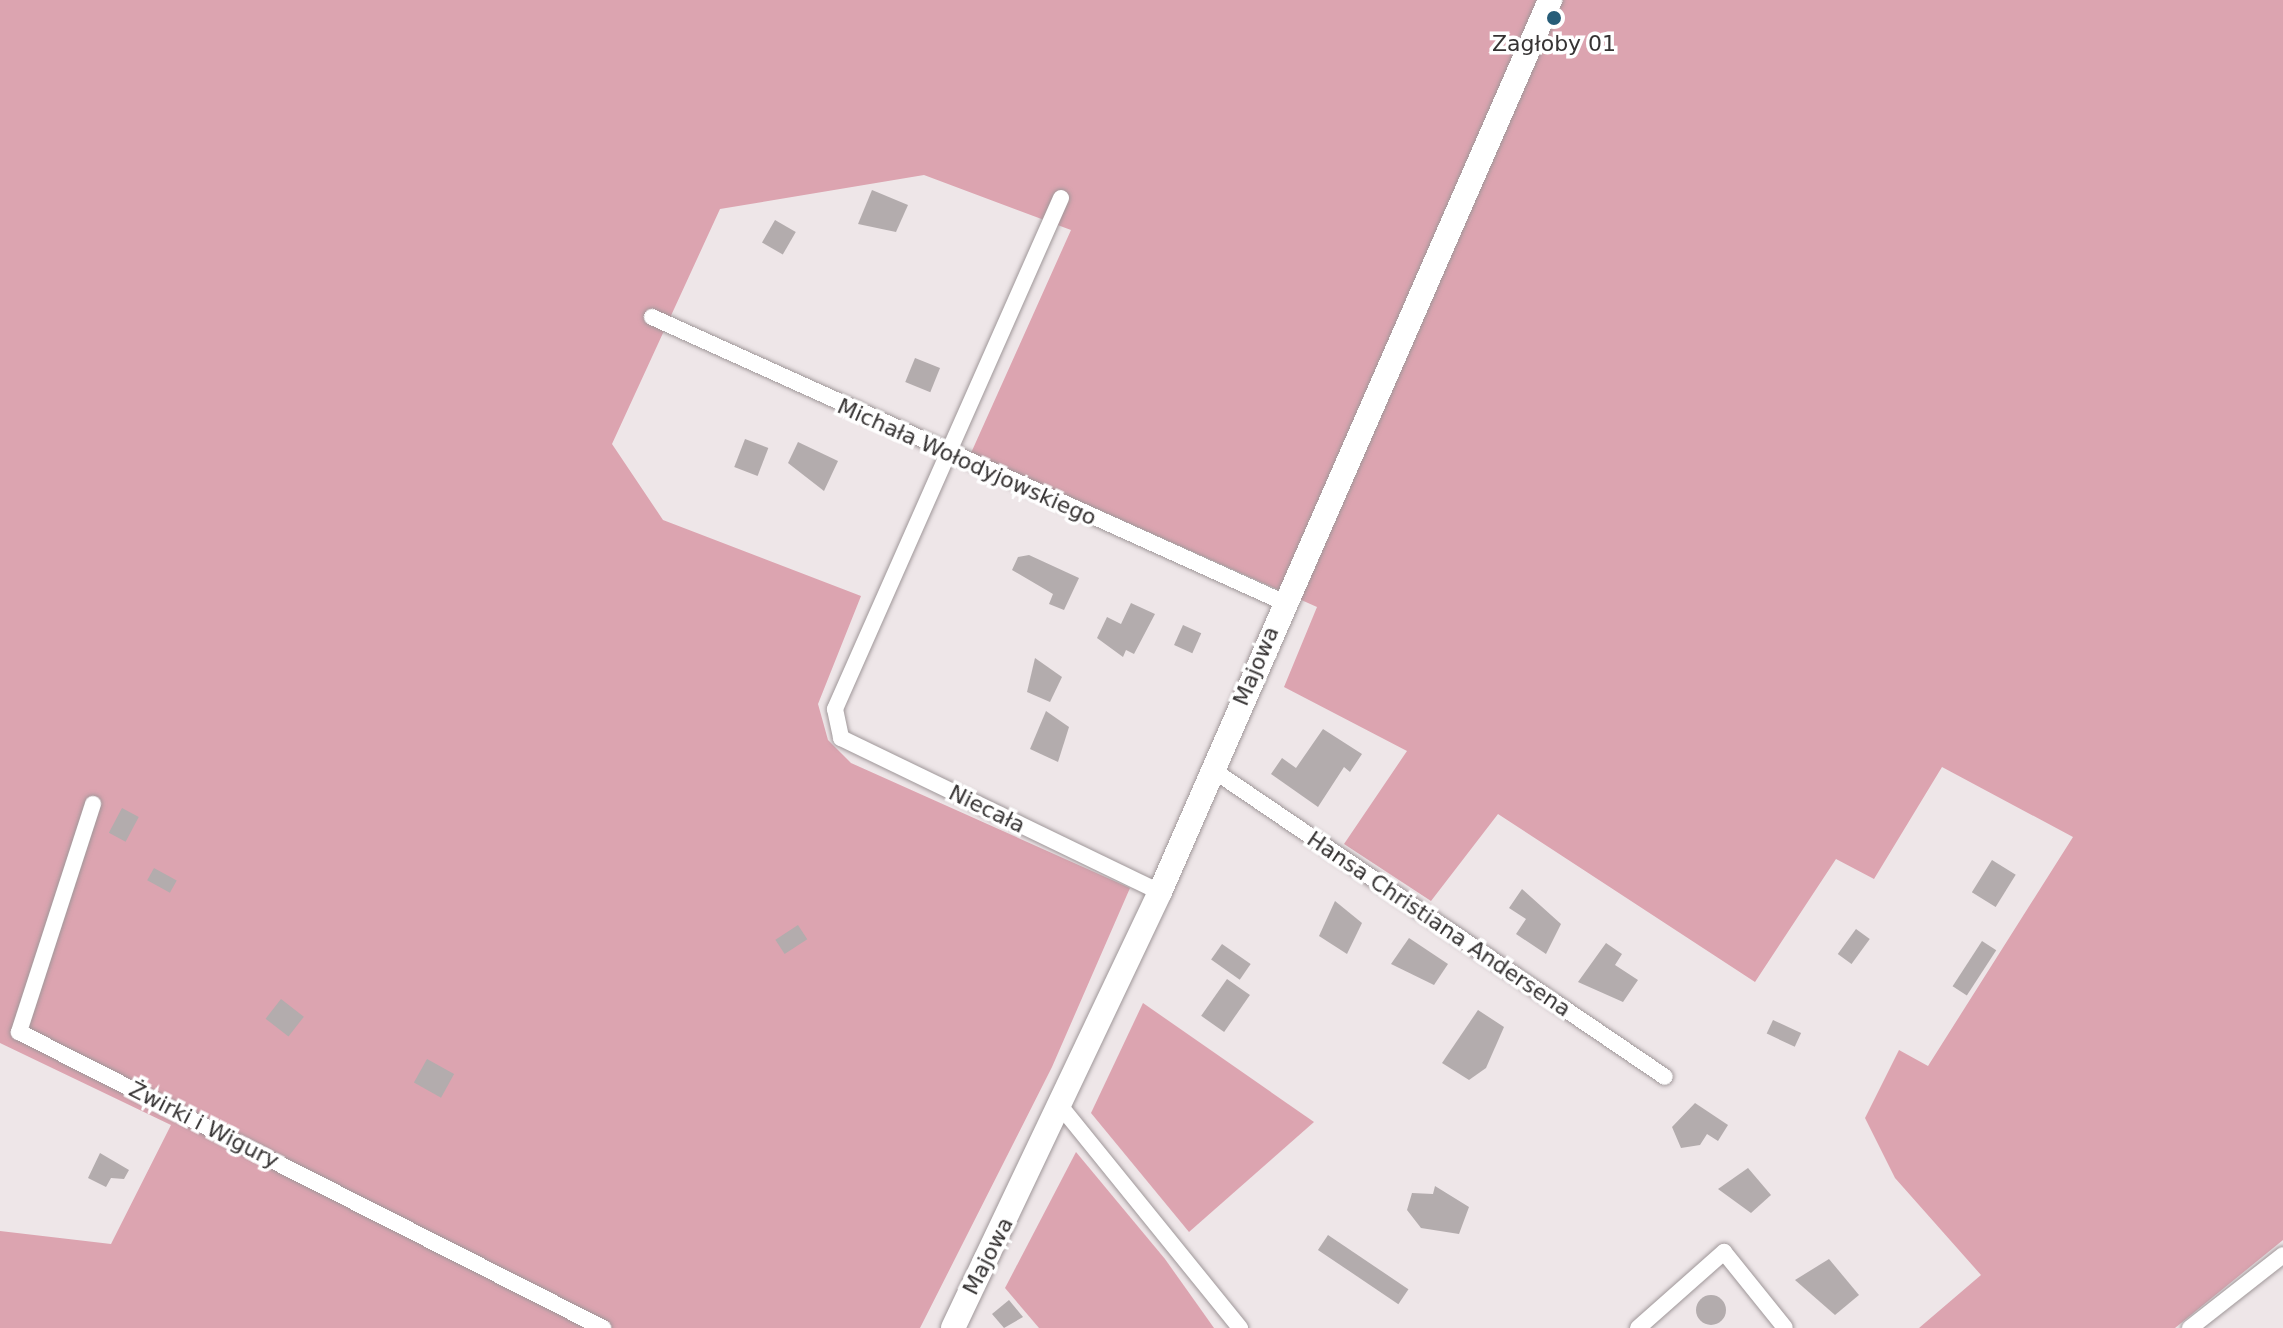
<!DOCTYPE html>
<meta charset="utf-8">
<style>
body{margin:0}
#map{position:relative;width:2283px;height:1328px;overflow:hidden;background:#eee6e8;font-family:"DejaVu Sans",sans-serif}
div>[style]{position:absolute}
[style*='--x']{left:calc(var(--x)*1px);top:calc(var(--y)*1px);width:calc(var(--w)*1px);rotate:calc(var(--a)*1deg)}
.green>*{inset:0;background:#dca4b0}
.building>*{inset:0;background:#b3acad;transform-origin:0 0}
.round{border-radius:50%}
.roads{filter:drop-shadow(0 0 2px #9f9799) drop-shadow(0 0 2px #9f9799)}
.street>*{height:16px;margin:-8px;padding:0 8px;transform-origin:8px;border-radius:8px;background:#fff}
.secondary>*{height:24px;margin:-12px;padding:0 12px;transform-origin:12px;border-radius:12px;background:#fff}
.dots>*{width:22px;height:22px;translate:-50% -50%;box-sizing:border-box;border:4px solid #fff;border-radius:50%}
span{translate:-50% -50%;white-space:nowrap;text-align:center;line-height:1.15;-webkit-text-stroke:7px #fff;paint-order:stroke}
.poi-label{font-size:22px;color:#363333}
.street-label{font-size:22px;color:#363333}
</style>
<div id="map">
<div class="green">
<div style="clip-path:polygon(0 0,2283px 0,2283px 1240px,2175px 1328px,1919px 1328px,1981px 1275px,1895px 1178px,1865px 1118px,1899px 1050px,1928px 1066px,2073px 837px,1942px 767px,1874px 879px,1836px 859px,1755px 982px,1498px 814px,1431px 901px,1344px 844px,1407px 751px,1284px 687px,1317px 607px,971px 453px,1071px 230px,924px 175px,720px 209px,612px 444px,663px 520px,861px 596px,818px 704px,828px 740px,851px 763px,1130px 888px,1052px 1067px,920px 1328px,0 1328px,0 1231px,111px 1244px,171px 1125px,0 1043px)"></div>
<div style="clip-path:polygon(1143px 1003px,1314px 1122px,1189px 1232px,1091px 1113px)"></div>
<div style="clip-path:polygon(1076px 1152px,1165px 1259px,1214px 1328px,1039px 1328px,1005px 1288px)"></div>
</div>
<div class="building">
<div style="clip-path:polygon(872px 190px,908px 205px,896px 232px,858px 224px)"></div>
<div style="left:775px;top:220px;width:24px;height:26px;rotate:30deg"></div>
<div style="left:915px;top:358px;width:27px;height:26px;rotate:22deg"></div>
<div style="left:745px;top:439px;width:25px;height:30px;rotate:21deg"></div>
<div style="clip-path:polygon(798px 442px,838px 461px,824px 491px,788px 463px)"></div>
<div style="clip-path:polygon(1029px 555px,1079px 578px,1064px 610px,1049px 604px,1053px 594px,1012px 570px,1018px 557px)"></div>
<div style="clip-path:polygon(1131px 603px,1155px 614px,1134px 654px,1126px 650px,1123px 657px,1097px 638px,1107px 617px,1121px 624px)"></div>
<div style="left:1183px;top:625px;width:20px;height:22px;rotate:24deg"></div>
<div style="clip-path:polygon(1035px 658px,1062px 677px,1050px 702px,1027px 692px)"></div>
<div style="clip-path:polygon(1046px 711px,1069px 727px,1058px 762px,1030px 749px)"></div>
<div style="clip-path:polygon(1323px 729px,1362px 754px,1350px 772px,1344px 767px,1318px 807px,1271px 774px,1282px 758px,1296px 768px)"></div>
<div style="left:122px;top:808px;width:19px;height:28px;rotate:28deg"></div>
<div style="left:1992px;top:860px;width:28px;height:38px;rotate:32deg"></div>
<div style="left:154px;top:868px;width:26px;height:14px;rotate:29deg"></div>
<div style="clip-path:polygon(1522px 889px,1561px 924px,1546px 954px,1516px 934px,1526px 919px,1509px 908px)"></div>
<div style="clip-path:polygon(1335px 901px,1362px 923px,1347px 954px,1319px 936px)"></div>
<div style="left:798px;top:925px;width:17px;height:27px;rotate:57deg"></div>
<div style="left:1856px;top:929px;width:17px;height:31px;rotate:36deg"></div>
<div style="clip-path:polygon(1409px 938px,1448px 964px,1434px 985px,1391px 964px)"></div>
<div style="left:1982px;top:941px;width:17px;height:54px;rotate:33deg"></div>
<div style="clip-path:polygon(1606px 943px,1622px 954px,1615px 965px,1638px 980px,1623px 1002px,1578px 982px)"></div>
<div style="left:1222px;top:944px;width:35px;height:19px;rotate:35deg"></div>
<div style="left:1227px;top:979px;width:28px;height:45px;rotate:35deg"></div>
<div style="left:281px;top:999px;width:29px;height:25px;rotate:38deg"></div>
<div style="clip-path:polygon(1478px 1010px,1504px 1027px,1486px 1068px,1469px 1080px,1442px 1063px)"></div>
<div style="left:1773px;top:1020px;width:31px;height:15px;rotate:25deg"></div>
<div style="left:427px;top:1059px;width:31px;height:27px;rotate:29deg"></div>
<div style="clip-path:polygon(1695px 1103px,1728px 1125px,1718px 1141px,1707px 1134px,1700px 1145px,1681px 1148px,1672px 1127px)"></div>
<div style="clip-path:polygon(100px 1153px,129px 1170px,124px 1179px,111px 1178px,106px 1187px,88px 1178px)"></div>
<div style="clip-path:polygon(1748px 1168px,1771px 1195px,1751px 1213px,1718px 1189px)"></div>
<div style="clip-path:polygon(1435px 1186px,1469px 1207px,1459px 1234px,1421px 1228px,1407px 1210px,1412px 1193px,1433px 1194px)"></div>
<div style="left:1328px;top:1235px;width:97px;height:18px;rotate:34deg"></div>
<div style="clip-path:polygon(1829px 1259px,1859px 1295px,1835px 1315px,1795px 1280px)"></div>
<div class="round" style="left:1696px;top:1295px;width:30px;height:30px"></div>
<div style="clip-path:polygon(1009px 1300px,1023px 1317px,1004px 1328px,992px 1314px)"></div>
</div>
<div class="roads">
<div class="street">
<div style="--x:1061;--y:198;--w:559;--a:113.86"></div>
<div style="--x:835;--y:709;--w:30;--a:78"></div>
<div style="--x:841;--y:738;--w:354;--a:25.8"></div>
<div style="--x:652;--y:317;--w:692;--a:24.31"></div>
<div style="--x:1213;--y:770;--w:546;--a:34.18"></div>
<div style="--x:93;--y:804;--w:240;--a:108"></div>
<div style="--x:19;--y:1032;--w:655;--a:26.88"></div>
<div style="--x:1062;--y:1108;--w:283;--a:51"></div>
<div style="--x:1638;--y:1328;--w:115;--a:-41.5"></div>
<div style="--x:1724;--y:1252;--w:97;--a:51.2"></div>
<div style="--x:2190;--y:1328;--w:118;--a:-38.1"></div>
</div>
<div class="secondary">
<div style="--x:953;--y:1328;--w:483;--a:-64.6"></div>
<div style="--x:1160;--y:892;--w:974;--a:-66.38"></div>
</div>
</div>
<div class="dots">
<div style="left:1554px;top:18px;background:#275d78"></div>
</div>
<div class="poi-label">
<span style="left:1554px;top:44px">Zagłoby 01</span>
</div>
<div class="street-label">
<span style="left:967px;top:462px;rotate:24deg">Michała Wołodyjowskiego</span>
<span style="left:1256px;top:666px;rotate:-67deg">Majowa</span>
<span style="left:987px;top:809px;rotate:26deg">Niecała</span>
<span style="left:1439px;top:924px;rotate:34deg">Hansa Christiana Andersena</span>
<span style="left:204px;top:1125px;rotate:27deg">Żwirki i Wigury</span>
<span style="left:988px;top:1256px;rotate:-63deg">Majowa</span>
</div>
</div>
